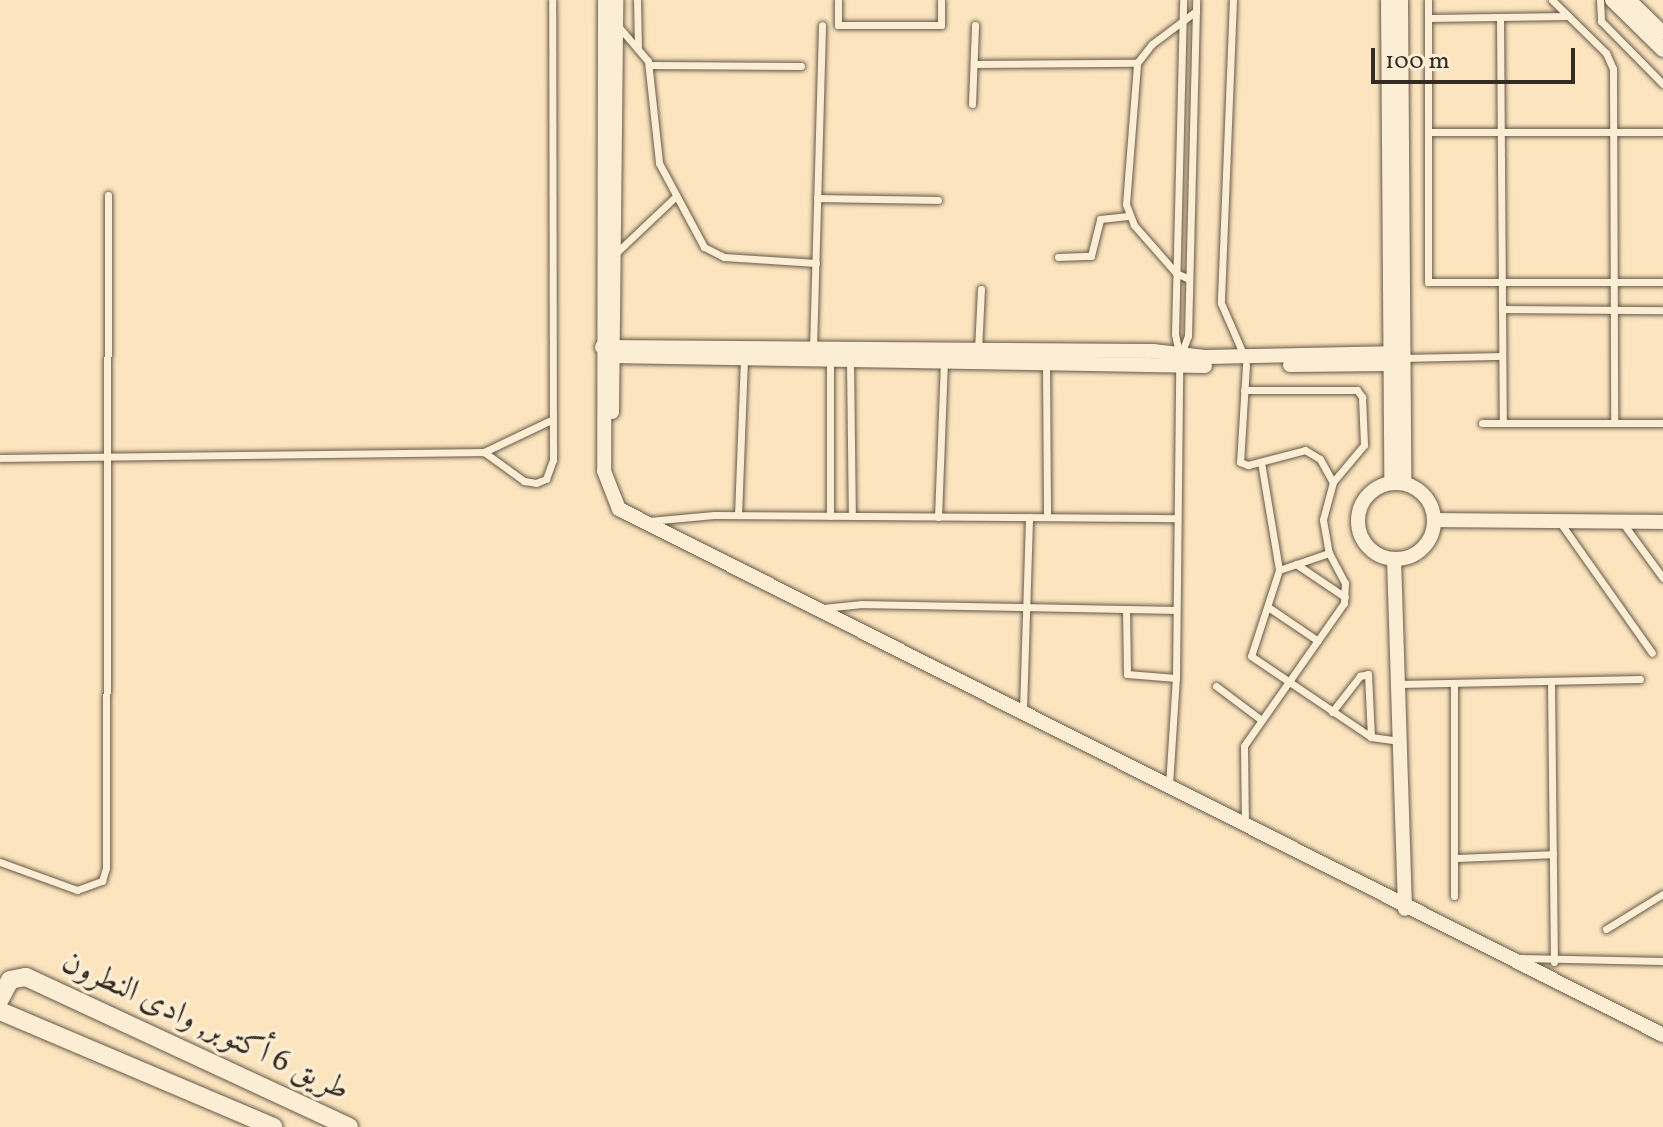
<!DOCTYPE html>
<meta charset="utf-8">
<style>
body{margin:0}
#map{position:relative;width:1663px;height:1127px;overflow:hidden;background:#fbe4be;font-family:Vollkorn,Amiri,serif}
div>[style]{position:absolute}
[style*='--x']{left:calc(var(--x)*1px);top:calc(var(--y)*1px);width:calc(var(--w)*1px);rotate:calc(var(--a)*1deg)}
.roads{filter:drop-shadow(0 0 2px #665949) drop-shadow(0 0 2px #665949)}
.service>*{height:7px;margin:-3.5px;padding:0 3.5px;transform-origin:3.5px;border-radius:3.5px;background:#fcedd5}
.minor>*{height:14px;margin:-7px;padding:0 7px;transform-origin:7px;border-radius:7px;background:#fcedd5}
.minor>.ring{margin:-7px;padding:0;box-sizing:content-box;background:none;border:14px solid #fcedd5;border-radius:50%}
.tertiary>*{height:18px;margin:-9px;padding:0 9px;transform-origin:9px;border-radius:9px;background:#fcedd5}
span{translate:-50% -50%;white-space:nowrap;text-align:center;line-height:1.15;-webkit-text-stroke:7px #fcedd5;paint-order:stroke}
.street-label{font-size:32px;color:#342b22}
.scale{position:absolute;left:1371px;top:48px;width:204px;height:36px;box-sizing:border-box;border:4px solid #342b22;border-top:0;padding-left:10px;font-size:24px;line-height:28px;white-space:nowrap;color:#342b22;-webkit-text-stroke:6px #fcedd5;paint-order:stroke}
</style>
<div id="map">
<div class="roads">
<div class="service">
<div style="--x:637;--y:0;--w:46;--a:88.8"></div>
<div style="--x:838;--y:0;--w:25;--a:90"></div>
<div style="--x:838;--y:25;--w:103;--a:0"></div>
<div style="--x:941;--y:25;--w:25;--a:-90"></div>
<div style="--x:1233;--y:0;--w:303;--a:92.3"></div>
<div style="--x:1221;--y:303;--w:58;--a:66.5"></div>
<div style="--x:1428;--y:0;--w:282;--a:90"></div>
<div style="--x:1428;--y:282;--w:235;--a:0"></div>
<div style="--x:1552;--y:0;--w:76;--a:44.5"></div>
<div style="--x:1606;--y:53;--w:17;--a:66"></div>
<div style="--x:1613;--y:69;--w:354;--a:89.8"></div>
<div style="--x:1600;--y:0;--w:21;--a:87"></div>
<div style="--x:1601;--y:21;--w:88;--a:45.5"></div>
<div style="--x:1500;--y:17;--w:406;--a:89.6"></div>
<div style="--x:1428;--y:18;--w:140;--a:-0.8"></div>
<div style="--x:618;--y:26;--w:46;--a:49.4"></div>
<div style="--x:648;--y:61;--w:103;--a:83.8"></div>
<div style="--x:659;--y:163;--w:95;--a:61.8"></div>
<div style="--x:704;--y:247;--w:22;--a:27"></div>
<div style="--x:724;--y:257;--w:92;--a:3.7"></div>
<div style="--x:974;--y:64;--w:163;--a:-0.4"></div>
<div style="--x:649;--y:65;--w:152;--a:0.4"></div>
<div style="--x:972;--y:104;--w:79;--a:-87.8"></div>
<div style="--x:1429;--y:132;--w:234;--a:0"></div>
<div style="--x:817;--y:198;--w:121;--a:0.9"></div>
<div style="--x:616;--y:253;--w:80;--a:-43.5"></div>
<div style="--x:1058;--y:257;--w:33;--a:-2"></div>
<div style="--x:1091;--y:256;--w:38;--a:-76"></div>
<div style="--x:1100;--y:219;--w:28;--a:-6"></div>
<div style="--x:1189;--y:279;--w:14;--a:-155"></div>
<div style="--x:1176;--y:273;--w:64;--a:-131.2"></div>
<div style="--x:1134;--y:225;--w:22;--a:-111"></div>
<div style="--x:1126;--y:204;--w:141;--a:-85.5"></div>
<div style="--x:1137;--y:63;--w:24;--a:-52"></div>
<div style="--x:1152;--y:44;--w:55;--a:-36.9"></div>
<div style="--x:1502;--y:309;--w:161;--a:0.4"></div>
<div style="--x:813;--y:349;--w:324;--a:-88.4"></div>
<div style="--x:978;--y:350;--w:61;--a:-87.2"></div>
<div style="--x:1179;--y:353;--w:19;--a:-102"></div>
<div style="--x:1175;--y:334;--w:334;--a:-88.6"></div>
<div style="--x:1181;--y:354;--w:19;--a:-69"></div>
<div style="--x:1188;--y:336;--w:336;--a:-88.6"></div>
<div style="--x:1404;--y:358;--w:98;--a:-1.2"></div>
<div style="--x:830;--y:361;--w:155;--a:90"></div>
<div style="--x:850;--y:361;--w:155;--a:89.3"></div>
<div style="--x:1046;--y:364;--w:153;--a:89.6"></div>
<div style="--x:1246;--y:365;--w:97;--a:93.5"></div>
<div style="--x:1240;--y:462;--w:9;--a:21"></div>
<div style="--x:1248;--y:465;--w:59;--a:-14.7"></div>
<div style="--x:1305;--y:450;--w:17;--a:31"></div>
<div style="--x:1320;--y:459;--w:26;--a:61"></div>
<div style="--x:1244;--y:390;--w:113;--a:0"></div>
<div style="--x:1357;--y:390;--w:9;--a:54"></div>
<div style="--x:1362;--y:397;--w:48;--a:87.6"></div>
<div style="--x:1364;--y:445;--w:48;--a:130"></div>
<div style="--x:1333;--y:482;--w:39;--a:105"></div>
<div style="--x:1323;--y:520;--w:34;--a:80"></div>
<div style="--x:1329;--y:553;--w:34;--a:62"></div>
<div style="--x:1345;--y:583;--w:20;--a:93"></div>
<div style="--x:1344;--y:603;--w:174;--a:125"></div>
<div style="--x:1244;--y:746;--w:78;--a:89.3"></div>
<div style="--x:1482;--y:423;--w:181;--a:0"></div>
<div style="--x:484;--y:452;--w:49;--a:35.9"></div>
<div style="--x:524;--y:481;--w:12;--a:9"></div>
<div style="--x:536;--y:483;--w:11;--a:-22"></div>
<div style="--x:546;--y:479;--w:20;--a:-70"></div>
<div style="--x:553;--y:460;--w:460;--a:-90.1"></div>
<div style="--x:0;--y:458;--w:484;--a:-0.7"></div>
<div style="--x:484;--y:452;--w:72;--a:-25.5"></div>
<div style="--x:1261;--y:462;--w:109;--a:80.5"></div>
<div style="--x:1279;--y:570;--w:90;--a:108"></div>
<div style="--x:1251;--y:656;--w:145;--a:34"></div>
<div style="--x:1371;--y:737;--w:29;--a:8"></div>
<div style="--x:738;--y:515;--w:155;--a:-87.8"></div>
<div style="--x:938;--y:517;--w:155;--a:-87.8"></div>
<div style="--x:649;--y:521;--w:65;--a:-5.3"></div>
<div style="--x:714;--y:515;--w:462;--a:0.4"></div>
<div style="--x:1559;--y:521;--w:161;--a:54.8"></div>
<div style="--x:1622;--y:522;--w:69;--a:53.8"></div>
<div style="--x:1296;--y:564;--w:59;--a:34"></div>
<div style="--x:1279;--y:570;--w:53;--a:-18.8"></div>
<div style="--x:1268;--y:607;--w:60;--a:34.2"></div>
<div style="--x:823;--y:608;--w:39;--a:-6"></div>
<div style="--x:862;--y:604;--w:314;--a:1.1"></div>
<div style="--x:1126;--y:609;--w:65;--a:89.1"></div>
<div style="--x:1127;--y:674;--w:49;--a:4.7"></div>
<div style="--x:1551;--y:681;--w:281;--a:89.4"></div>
<div style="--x:1454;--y:683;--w:213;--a:90"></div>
<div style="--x:1399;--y:684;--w:241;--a:-1.2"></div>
<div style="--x:1216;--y:686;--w:55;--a:36.9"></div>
<div style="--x:1023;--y:710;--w:193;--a:-88.2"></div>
<div style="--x:1332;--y:712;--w:46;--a:-52.1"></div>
<div style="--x:1360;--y:676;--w:8;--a:-14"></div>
<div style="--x:1368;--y:674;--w:63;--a:87.3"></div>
<div style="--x:1169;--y:785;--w:107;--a:-86.3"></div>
<div style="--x:1176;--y:678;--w:312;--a:-89.4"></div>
<div style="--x:1454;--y:858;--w:99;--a:-2.3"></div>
<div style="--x:0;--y:862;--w:82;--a:20"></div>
<div style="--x:77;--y:890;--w:27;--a:-20"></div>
<div style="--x:102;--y:881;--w:14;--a:-73"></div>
<div style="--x:106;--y:868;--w:673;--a:-89.83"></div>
<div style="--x:1606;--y:929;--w:67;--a:-31.6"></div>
<div style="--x:1520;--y:958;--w:143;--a:1.2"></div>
</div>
<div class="minor">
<div style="--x:605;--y:0;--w:471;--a:90.1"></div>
<div style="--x:604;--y:471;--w:41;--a:68.5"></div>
<div style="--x:619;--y:509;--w:1169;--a:26.74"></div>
<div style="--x:1388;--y:0;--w:483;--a:89.6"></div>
<div style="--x:1401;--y:0;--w:483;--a:89.6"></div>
<div style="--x:1612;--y:0;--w:71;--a:44.4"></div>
<div style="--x:1629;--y:0;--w:47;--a:44.1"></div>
<div style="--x:602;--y:347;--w:551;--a:0.42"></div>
<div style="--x:1153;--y:351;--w:52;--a:6.6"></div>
<div style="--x:1205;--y:357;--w:184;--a:-1.2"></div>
<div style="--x:1389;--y:353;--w:13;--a:23"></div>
<div style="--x:610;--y:356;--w:595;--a:0.96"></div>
<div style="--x:1290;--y:365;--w:99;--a:-0.6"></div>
<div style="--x:1389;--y:364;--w:13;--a:-27"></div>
<div style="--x:612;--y:412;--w:412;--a:-89.4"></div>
<div class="ring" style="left:1358px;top:483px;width:62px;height:62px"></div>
<div style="--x:1434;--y:520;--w:229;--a:0.5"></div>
<div style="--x:1394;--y:559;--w:350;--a:88.2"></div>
</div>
<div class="tertiary">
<div style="--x:0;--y:999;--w:21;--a:-62"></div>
<div style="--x:10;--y:980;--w:16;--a:-11"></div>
<div style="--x:26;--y:977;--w:356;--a:24.9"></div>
<div style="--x:0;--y:1011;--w:297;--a:23"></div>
</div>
</div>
<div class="street-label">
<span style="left:205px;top:1027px;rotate:25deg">طريق 6 أكتوبر, وادى النطرون</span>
</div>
<div class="scale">100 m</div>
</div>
